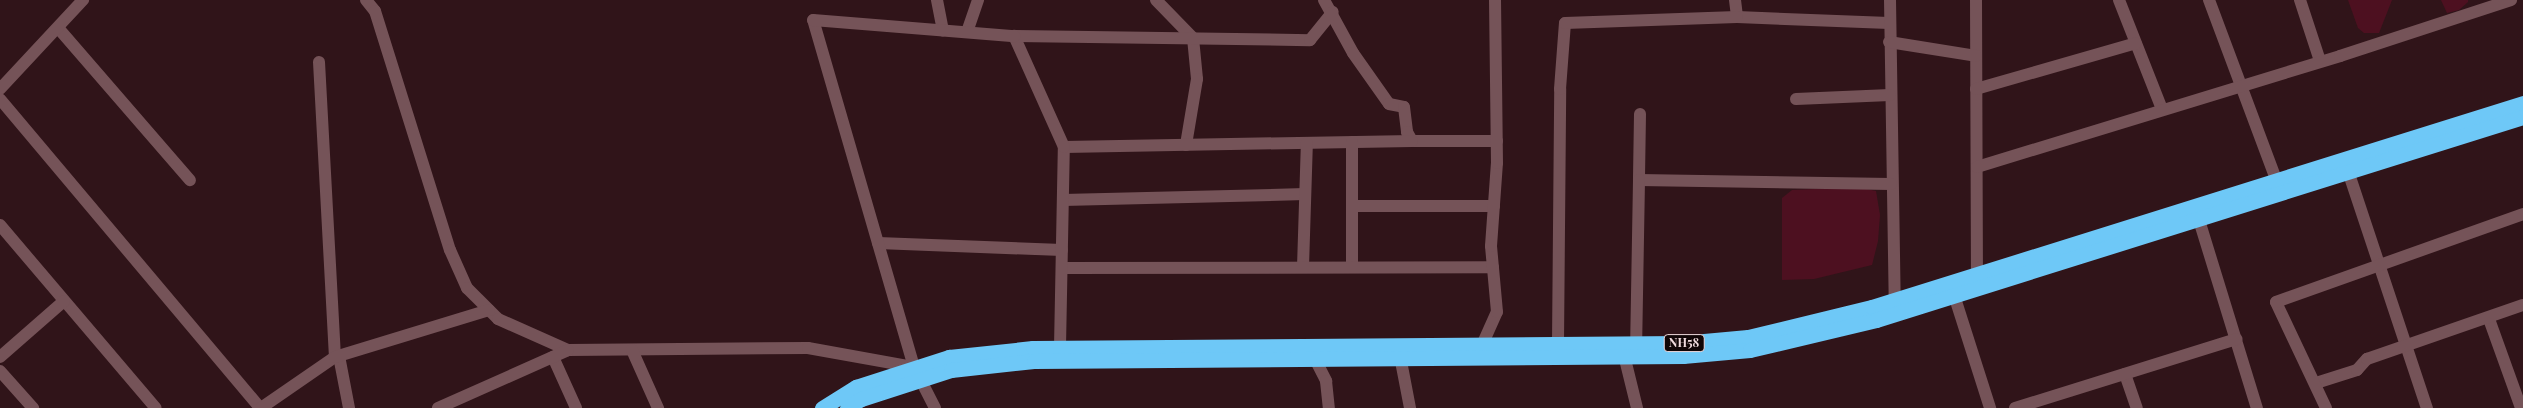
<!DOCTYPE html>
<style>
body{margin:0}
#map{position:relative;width:2523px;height:408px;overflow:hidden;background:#301419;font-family:"Playfair Display",serif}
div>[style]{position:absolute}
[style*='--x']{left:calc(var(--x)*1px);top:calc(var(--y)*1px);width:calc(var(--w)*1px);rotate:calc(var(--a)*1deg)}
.green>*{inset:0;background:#4d1020}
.minor>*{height:12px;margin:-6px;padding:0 6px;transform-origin:6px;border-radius:6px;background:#755358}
.highway>*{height:15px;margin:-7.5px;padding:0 7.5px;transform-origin:7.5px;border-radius:7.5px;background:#6ec8f7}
span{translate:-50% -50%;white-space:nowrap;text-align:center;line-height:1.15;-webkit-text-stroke:4px #100506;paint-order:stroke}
.shield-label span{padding:1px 4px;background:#100506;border:1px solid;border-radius:4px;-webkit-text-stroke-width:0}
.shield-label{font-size:12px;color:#efdadd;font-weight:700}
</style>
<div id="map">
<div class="green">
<div style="clip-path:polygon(2348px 0,2392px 0,2379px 33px,2364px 33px,2358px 28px)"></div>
<div style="clip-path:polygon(2441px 0,2468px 0,2468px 2px,2459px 10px,2447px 13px)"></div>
<div style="clip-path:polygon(1857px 187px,1876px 191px,1880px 215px,1878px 241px,1872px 265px,1814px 279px,1782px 280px,1782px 198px,1792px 190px)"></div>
</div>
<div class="minor">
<div style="--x:366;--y:0;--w:14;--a:51"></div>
<div style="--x:375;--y:11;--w:250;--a:72.6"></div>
<div style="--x:450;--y:250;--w:42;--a:65.9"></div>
<div style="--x:467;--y:288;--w:44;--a:45"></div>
<div style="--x:498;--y:319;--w:77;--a:23.9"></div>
<div style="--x:568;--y:350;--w:240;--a:-0.5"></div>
<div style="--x:808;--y:348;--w:108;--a:10.2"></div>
<div style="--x:937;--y:0;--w:31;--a:79"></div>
<div style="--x:1156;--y:0;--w:53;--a:45.8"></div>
<div style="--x:1193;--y:38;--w:41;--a:84.4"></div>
<div style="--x:1197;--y:79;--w:67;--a:99.5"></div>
<div style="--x:1324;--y:0;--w:60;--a:61.3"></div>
<div style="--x:1353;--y:53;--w:62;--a:54.8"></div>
<div style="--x:1389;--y:104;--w:15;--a:11"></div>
<div style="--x:1404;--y:107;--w:25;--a:83"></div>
<div style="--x:1407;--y:132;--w:10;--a:61"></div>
<div style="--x:1412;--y:141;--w:85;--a:0"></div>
<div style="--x:1735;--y:0;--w:17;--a:83"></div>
<div style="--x:1737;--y:17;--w:152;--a:2.3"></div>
<div style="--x:1890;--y:0;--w:307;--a:89.1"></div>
<div style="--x:1976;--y:0;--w:275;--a:89.8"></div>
<div style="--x:2119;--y:0;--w:117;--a:68.5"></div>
<div style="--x:2209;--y:0;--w:200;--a:69.5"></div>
<div style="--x:2300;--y:0;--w:64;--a:71.8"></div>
<div style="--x:59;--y:29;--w:200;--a:49.1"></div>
<div style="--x:967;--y:32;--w:34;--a:-71"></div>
<div style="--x:1889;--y:42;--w:88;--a:9.1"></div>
<div style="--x:319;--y:62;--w:295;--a:86.9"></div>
<div style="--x:0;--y:89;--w:122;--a:-47"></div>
<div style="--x:1976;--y:89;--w:166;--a:-16"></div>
<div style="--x:0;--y:99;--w:404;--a:49.9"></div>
<div style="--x:1796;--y:99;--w:94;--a:-2.4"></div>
<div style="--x:1640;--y:114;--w:66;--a:90.9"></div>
<div style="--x:1639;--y:180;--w:252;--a:0.9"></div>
<div style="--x:1064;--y:147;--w:348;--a:-1"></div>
<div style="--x:1977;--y:167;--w:380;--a:-17"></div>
<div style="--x:2340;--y:56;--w:180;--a:-18.1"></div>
<div style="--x:2349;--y:174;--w:247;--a:71.6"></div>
<div style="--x:1063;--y:200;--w:242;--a:-1.4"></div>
<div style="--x:1352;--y:206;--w:142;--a:0"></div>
<div style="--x:2199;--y:220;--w:197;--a:72.9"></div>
<div style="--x:0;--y:225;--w:240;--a:49.6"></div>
<div style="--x:878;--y:243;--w:184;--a:2.2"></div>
<div style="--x:1303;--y:267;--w:124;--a:-88.2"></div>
<div style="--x:1352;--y:267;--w:125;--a:-90"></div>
<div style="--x:1062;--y:268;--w:431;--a:-0.1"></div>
<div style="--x:1954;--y:295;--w:119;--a:72.3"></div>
<div style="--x:2489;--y:319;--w:95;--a:70.2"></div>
<div style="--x:1558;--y:343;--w:254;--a:-89.5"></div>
<div style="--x:1560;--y:89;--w:66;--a:-85.7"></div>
<div style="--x:1565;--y:23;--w:172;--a:-2"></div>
<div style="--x:1060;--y:347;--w:200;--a:-88.9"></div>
<div style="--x:1064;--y:147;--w:122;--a:-114.2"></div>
<div style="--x:1014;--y:36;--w:296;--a:0.8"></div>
<div style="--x:1310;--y:40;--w:36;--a:-51"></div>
<div style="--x:632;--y:350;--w:64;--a:65.9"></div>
<div style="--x:1483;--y:351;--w:8;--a:-90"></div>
<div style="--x:1483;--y:343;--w:34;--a:-66"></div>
<div style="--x:1497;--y:312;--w:66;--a:-95.2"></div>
<div style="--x:1491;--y:246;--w:83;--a:-85.9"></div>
<div style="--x:1497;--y:163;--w:163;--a:-90.7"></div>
<div style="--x:1636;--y:352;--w:172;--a:-89"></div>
<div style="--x:1624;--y:355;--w:55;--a:76.2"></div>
<div style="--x:339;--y:356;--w:53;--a:79.1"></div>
<div style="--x:1400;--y:356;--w:53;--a:79.1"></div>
<div style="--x:0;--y:357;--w:85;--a:-41.2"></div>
<div style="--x:553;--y:357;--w:56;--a:65.7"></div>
<div style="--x:1314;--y:357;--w:27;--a:63"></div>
<div style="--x:1326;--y:381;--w:27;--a:84"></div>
<div style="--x:0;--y:371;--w:50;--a:48.3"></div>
<div style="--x:2125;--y:374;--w:36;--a:71"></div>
<div style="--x:2316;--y:383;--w:43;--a:-17.6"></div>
<div style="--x:2357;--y:370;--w:15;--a:-48"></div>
<div style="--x:2367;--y:359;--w:165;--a:-19.1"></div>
<div style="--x:261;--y:408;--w:90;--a:-34.6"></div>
<div style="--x:335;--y:357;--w:161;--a:-17"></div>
<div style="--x:438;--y:408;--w:142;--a:-24"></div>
<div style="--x:935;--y:408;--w:46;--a:-117.1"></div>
<div style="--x:914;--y:367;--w:361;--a:-106.2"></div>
<div style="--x:813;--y:20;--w:202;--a:4.6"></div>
<div style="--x:2015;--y:408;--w:232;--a:-17.3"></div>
<div style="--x:2326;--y:408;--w:117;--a:-115.3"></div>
<div style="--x:2276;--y:302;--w:262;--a:-19.6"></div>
</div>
<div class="highway">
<div style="--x:822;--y:408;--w:40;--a:-32"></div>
<div style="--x:856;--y:387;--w:98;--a:-17.9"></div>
<div style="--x:949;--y:357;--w:84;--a:-6.1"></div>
<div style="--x:1033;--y:348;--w:649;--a:-0.44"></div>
<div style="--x:1682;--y:343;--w:66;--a:-5.2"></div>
<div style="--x:1748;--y:337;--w:128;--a:-13.6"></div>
<div style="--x:1872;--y:307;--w:682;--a:-17.4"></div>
<div style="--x:847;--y:408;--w:17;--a:-33"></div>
<div style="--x:861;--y:399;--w:95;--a:-17.9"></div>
<div style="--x:951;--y:370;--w:83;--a:-6.2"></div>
<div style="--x:1034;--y:361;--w:649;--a:-0.44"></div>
<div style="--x:1683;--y:356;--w:67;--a:-5.1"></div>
<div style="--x:1750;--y:350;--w:130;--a:-13.4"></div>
<div style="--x:1876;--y:320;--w:678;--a:-17.42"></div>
</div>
<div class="shield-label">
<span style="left:1684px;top:343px">NH58</span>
</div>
</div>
